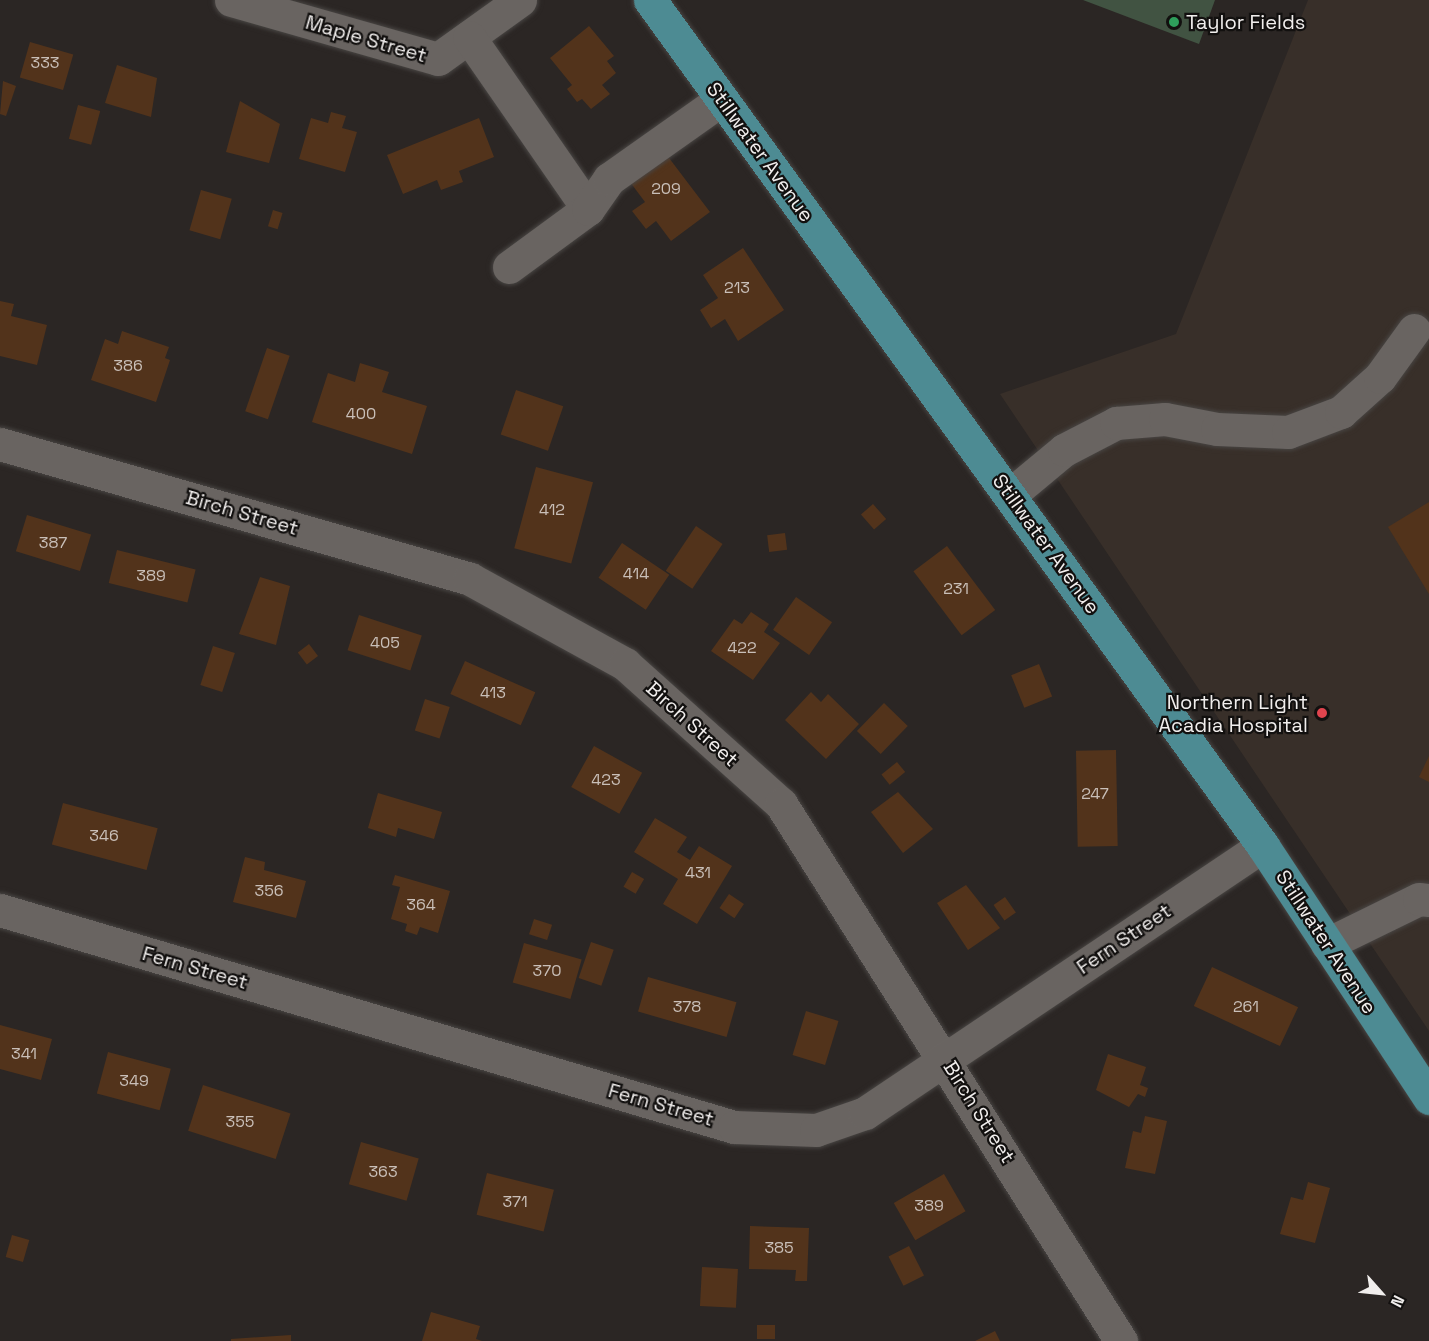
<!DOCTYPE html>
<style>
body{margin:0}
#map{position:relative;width:1429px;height:1341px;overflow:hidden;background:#2b2624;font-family:"Space Grotesk",sans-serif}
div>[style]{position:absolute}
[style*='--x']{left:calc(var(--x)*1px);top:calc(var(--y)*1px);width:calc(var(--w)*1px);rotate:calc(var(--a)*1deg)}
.built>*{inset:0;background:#382f29}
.green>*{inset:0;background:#415342}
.building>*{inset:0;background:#52331b;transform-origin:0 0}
.roads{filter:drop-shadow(0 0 2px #484543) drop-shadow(0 0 2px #484543)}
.minor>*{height:33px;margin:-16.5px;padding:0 16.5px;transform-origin:16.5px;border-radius:16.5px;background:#696461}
.major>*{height:33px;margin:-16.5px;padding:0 16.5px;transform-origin:16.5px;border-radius:16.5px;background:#4d8b93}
.dots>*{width:16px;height:16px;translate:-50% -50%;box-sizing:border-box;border:3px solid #12100f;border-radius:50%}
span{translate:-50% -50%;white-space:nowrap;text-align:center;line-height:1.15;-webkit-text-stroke:4.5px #12100f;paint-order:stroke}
.number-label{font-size:16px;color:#c9bfb8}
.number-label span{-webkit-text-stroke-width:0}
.poi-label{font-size:20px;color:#f1eeed}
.left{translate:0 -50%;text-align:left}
.right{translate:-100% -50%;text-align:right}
.street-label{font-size:20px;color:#f1eeed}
.north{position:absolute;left:1351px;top:1263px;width:60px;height:60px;-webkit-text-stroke:4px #12100f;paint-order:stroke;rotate:117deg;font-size:16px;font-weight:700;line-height:24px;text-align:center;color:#f1eeed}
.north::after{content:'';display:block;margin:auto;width:21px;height:27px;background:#f1eeed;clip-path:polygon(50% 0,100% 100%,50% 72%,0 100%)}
</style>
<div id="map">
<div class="built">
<div style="clip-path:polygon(1308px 0,1429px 0,1429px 1031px,1000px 394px,1176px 334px)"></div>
</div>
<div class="green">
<div style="clip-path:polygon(1083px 0,1215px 0,1199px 44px)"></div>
</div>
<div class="building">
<div style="clip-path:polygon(589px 26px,614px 56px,607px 61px,616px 73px,602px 85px,610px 94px,591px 109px,582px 99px,577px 102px,567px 89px,572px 85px,550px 58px)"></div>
<div style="left:30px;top:42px;width:45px;height:37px;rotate:16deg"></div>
<div style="clip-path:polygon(117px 65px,157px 78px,151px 117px,105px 103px)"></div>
<div style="clip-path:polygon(3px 81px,16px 86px,6px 116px,0 114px)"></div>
<div style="clip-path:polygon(240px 101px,280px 124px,269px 163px,226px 152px)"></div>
<div style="left:78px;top:105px;width:23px;height:35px;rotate:15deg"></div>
<div style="clip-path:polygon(331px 112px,346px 116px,342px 128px,357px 132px,345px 172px,299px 159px,311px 118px,328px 123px)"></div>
<div style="clip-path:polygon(479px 118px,494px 157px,459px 171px,463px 182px,441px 190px,437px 180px,403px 194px,387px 155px)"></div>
<div style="clip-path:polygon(666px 154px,710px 212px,671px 241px,656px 221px,646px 229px,632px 211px,645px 202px,630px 182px)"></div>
<div style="left:201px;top:190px;width:32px;height:42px;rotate:16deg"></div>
<div style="left:273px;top:210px;width:10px;height:17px;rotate:17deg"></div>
<div style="clip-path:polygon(743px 248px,784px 310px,738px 341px,725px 319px,711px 328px,700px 310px,718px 298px,703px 275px)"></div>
<div style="clip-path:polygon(0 301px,14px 304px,11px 316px,47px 325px,37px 365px,0 356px)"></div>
<div style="clip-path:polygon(122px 331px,169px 347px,165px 358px,170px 360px,156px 402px,91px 380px,105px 339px,118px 344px)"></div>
<div style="left:267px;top:348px;width:24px;height:67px;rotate:19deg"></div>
<div style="clip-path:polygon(360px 363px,389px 372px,382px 392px,427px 406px,412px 454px,312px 422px,328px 373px,355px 382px)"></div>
<div style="left:516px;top:390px;width:50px;height:47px;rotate:19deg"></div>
<div style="left:536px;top:467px;width:59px;height:84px;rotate:15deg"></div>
<div style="clip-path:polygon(1429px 502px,1429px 594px,1388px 527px)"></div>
<div style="left:873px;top:504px;width:20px;height:16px;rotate:49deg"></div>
<div style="left:27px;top:515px;width:67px;height:38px;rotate:17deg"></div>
<div style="left:696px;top:526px;width:32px;height:54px;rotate:34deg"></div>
<div style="left:785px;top:533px;width:17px;height:18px;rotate:83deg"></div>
<div style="left:622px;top:543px;width:57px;height:42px;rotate:34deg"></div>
<div style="left:947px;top:546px;width:80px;height:42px;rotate:53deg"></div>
<div style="left:117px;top:550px;width:81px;height:34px;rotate:14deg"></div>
<div style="clip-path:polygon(260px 577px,290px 586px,276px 645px,239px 634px)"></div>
<div style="left:796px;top:597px;width:44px;height:40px;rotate:35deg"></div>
<div style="clip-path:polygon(751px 612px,769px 624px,764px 632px,780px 643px,753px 680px,711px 651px,734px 619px,742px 624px)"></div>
<div style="left:359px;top:615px;width:66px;height:37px;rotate:18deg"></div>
<div style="left:309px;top:644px;width:15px;height:14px;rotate:53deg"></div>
<div style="left:213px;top:646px;width:23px;height:41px;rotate:18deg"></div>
<div style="left:465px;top:661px;width:77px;height:36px;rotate:24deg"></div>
<div style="left:1039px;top:664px;width:35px;height:30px;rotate:68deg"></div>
<div style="clip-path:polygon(811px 692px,821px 702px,828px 694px,859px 724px,826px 759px,785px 720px)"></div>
<div style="left:425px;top:699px;width:26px;height:33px;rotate:18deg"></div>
<div style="left:884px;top:703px;width:33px;height:39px;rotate:44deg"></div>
<div style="left:594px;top:746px;width:55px;height:47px;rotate:29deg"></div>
<div style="left:1116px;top:750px;width:96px;height:40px;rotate:89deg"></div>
<div style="clip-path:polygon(1429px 756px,1429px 782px,1419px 777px)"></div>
<div style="left:897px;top:762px;width:13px;height:20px;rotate:51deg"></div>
<div style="clip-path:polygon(898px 792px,933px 829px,903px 853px,871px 812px)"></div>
<div style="clip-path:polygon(378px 793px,442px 812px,434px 839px,398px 828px,396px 837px,368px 828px)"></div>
<div style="left:63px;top:803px;width:98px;height:43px;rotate:15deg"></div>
<div style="clip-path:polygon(655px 818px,687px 837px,677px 852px,690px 860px,699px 846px,732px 866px,697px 924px,663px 904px,678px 879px,634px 852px)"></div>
<div style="clip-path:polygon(245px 857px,265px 862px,264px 870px,306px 881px,296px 918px,233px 902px)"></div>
<div style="left:632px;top:872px;width:14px;height:17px;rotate:30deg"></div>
<div style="clip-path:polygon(395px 875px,450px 891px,438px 933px,420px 927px,417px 935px,405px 931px,407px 924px,391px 919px,400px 887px,392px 885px)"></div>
<div style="clip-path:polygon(966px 885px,1000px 928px,968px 950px,937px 903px)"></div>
<div style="left:729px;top:894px;width:18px;height:17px;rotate:34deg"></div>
<div style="left:1005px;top:897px;width:19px;height:14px;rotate:55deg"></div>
<div style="left:534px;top:919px;width:19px;height:16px;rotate:18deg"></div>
<div style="left:591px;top:942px;width:24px;height:38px;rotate:19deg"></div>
<div style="left:524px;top:943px;width:60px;height:41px;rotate:16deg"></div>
<div style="left:1212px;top:967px;width:95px;height:43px;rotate:25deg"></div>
<div style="left:648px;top:977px;width:92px;height:36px;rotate:16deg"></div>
<div style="left:806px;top:1011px;width:34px;height:46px;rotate:17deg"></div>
<div style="clip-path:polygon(0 1025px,52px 1039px,41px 1080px,0 1069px)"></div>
<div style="left:108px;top:1052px;width:65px;height:43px;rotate:15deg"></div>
<div style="clip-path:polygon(1108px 1054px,1146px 1067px,1140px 1085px,1148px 1088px,1145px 1097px,1138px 1094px,1129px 1107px,1096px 1090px)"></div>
<div style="left:203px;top:1085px;width:92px;height:48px;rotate:18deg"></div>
<div style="clip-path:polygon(1145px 1116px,1167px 1121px,1155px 1174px,1125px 1168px,1133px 1131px,1141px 1133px)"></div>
<div style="left:361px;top:1142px;width:60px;height:44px;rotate:16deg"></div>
<div style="left:487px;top:1173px;width:69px;height:43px;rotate:14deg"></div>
<div style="left:944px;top:1174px;width:43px;height:58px;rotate:60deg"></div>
<div style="clip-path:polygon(1308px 1182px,1330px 1188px,1315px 1243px,1280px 1234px,1291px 1197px,1303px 1200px)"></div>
<div style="clip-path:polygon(750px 1226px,809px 1228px,807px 1281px,795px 1281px,796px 1270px,749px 1269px)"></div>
<div style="left:12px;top:1235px;width:18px;height:23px;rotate:16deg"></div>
<div style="left:909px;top:1246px;width:33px;height:23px;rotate:63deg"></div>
<div style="left:702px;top:1267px;width:36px;height:39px;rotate:3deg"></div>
<div style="clip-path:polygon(431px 1312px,480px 1326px,476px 1339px,482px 1341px,422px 1341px)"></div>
<div style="left:757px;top:1325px;width:18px;height:14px"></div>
<div style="clip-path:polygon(995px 1331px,1000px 1341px,975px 1341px)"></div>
<div style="clip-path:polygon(291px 1335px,291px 1341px,231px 1341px,231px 1339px)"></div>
</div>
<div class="roads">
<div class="minor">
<div style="--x:231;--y:0;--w:215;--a:15.9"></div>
<div style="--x:438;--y:59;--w:101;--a:-35.7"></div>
<div style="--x:469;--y:37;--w:209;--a:55.3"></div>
<div style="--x:509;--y:267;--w:98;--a:-36.3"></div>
<div style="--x:588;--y:209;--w:37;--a:-55"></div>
<div style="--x:609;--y:179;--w:138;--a:-35.3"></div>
<div style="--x:0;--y:444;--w:489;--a:16"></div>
<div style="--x:470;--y:579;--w:177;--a:28.7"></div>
<div style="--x:625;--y:664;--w:210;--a:41.9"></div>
<div style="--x:781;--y:804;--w:636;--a:57.66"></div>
<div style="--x:1011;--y:494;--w:69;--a:-39.7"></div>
<div style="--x:1064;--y:450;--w:59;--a:-27.4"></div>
<div style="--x:1116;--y:423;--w:49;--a:-4.7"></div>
<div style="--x:1165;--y:419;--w:53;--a:10.9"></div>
<div style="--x:1217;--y:429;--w:71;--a:2.4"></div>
<div style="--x:1288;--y:432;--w:57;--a:-20.7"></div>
<div style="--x:1341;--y:412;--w:52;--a:-41.9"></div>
<div style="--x:1380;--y:377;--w:58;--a:-54.1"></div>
<div style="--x:0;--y:910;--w:765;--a:16.47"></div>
<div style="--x:734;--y:1127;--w:82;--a:2.1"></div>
<div style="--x:816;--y:1130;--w:52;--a:-19.1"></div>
<div style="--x:865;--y:1113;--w:479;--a:-33.9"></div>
<div style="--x:1327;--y:944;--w:102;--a:-26.1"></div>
<div style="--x:1419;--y:899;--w:10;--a:6"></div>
</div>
<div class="major">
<div style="--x:650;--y:0;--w:1045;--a:54.07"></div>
<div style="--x:1263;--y:846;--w:302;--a:56.6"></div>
</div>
</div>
<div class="dots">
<div style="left:1174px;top:22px;background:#2e9e5b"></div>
<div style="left:1322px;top:713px;background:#e0444e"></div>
</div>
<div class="number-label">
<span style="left:45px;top:63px">333</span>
<span style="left:666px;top:189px">209</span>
<span style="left:737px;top:288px">213</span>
<span style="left:128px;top:366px">386</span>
<span style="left:361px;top:414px">400</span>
<span style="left:552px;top:510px">412</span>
<span style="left:53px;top:543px">387</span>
<span style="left:636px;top:574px">414</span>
<span style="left:151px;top:576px">389</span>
<span style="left:956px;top:589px">231</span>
<span style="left:385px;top:643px">405</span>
<span style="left:742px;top:648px">422</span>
<span style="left:493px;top:693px">413</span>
<span style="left:606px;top:780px">423</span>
<span style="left:1095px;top:794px">247</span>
<span style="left:104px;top:836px">346</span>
<span style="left:698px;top:873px">431</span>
<span style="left:269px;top:891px">356</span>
<span style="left:421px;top:905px">364</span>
<span style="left:547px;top:971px">370</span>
<span style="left:687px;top:1007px">378</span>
<span style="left:1246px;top:1007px">261</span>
<span style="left:24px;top:1054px">341</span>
<span style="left:134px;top:1081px">349</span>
<span style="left:240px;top:1122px">355</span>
<span style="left:383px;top:1172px">363</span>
<span style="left:515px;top:1202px">371</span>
<span style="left:929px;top:1206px">389</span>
<span style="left:779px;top:1248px">385</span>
</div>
<div class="poi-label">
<span class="left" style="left:1186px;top:22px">Taylor Fields</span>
<span class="right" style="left:1308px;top:714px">Northern Light<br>Acadia Hospital</span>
</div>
<div class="street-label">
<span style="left:366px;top:39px;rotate:16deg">Maple Street</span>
<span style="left:760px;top:152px;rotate:54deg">Stillwater Avenue</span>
<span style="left:242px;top:513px;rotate:16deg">Birch Street</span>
<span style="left:1046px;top:544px;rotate:54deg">Stillwater Avenue</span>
<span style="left:692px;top:724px;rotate:42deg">Birch Street</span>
<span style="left:1124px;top:939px;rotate:-34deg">Fern Street</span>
<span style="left:1326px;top:942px;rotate:57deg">Stillwater Avenue</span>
<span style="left:195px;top:968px;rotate:16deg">Fern Street</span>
<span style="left:661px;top:1105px;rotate:16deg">Fern Street</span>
<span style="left:979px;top:1112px;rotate:58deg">Birch Street</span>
</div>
<div class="north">N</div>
</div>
